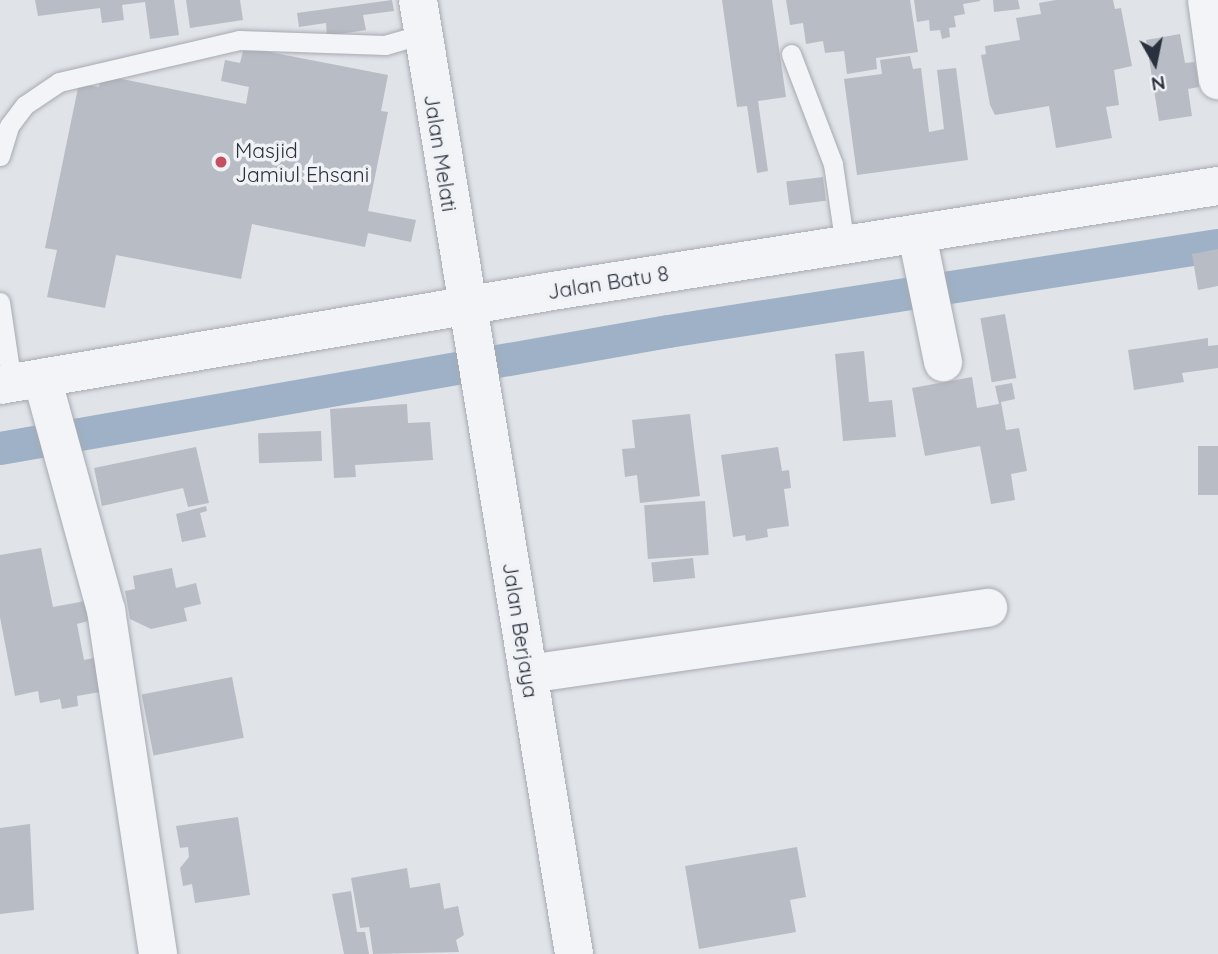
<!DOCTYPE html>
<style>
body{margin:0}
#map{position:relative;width:1218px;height:954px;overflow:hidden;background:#e0e3e8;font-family:Quicksand,sans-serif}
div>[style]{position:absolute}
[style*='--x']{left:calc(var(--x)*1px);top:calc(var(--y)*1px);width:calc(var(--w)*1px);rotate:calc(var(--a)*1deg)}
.canal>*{height:33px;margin:-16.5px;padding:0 16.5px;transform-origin:16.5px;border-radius:16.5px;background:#9eb1c6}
.building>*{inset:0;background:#b8bcc4;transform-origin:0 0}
.roads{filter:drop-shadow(0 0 2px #a6aab2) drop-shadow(0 0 2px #a6aab2)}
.service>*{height:19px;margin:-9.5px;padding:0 9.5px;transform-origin:9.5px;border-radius:9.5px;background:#f3f4f7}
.minor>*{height:38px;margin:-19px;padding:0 19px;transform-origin:19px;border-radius:19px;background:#f3f4f7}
.tertiary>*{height:38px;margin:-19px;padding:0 19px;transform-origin:19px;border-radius:19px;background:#f3f4f7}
.dots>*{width:19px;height:19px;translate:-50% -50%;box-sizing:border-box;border:4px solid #f0f2f6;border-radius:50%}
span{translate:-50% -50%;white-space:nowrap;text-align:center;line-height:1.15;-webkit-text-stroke:7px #f0f2f6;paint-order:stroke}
.poi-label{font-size:21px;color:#2a313e}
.left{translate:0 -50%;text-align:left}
.street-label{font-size:21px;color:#2a313e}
.north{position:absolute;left:1120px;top:28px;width:70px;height:70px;-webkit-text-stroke:5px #f0f2f6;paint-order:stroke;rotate:171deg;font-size:19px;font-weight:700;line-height:28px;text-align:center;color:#2a313e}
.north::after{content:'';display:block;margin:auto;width:24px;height:32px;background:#2a313e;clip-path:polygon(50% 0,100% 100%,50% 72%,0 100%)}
</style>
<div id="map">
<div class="canal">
<div style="--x:0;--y:448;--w:678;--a:-9.93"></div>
<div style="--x:668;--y:331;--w:557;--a:-8.89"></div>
</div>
<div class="building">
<div style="clip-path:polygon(35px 0,174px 0,179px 35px,150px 39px,145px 2px,122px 5px,124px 20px,102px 23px,100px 8px,38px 16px)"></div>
<div style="clip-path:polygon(186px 0,240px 0,243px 20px,190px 28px)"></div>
<div style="clip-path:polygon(392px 0,394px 11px,363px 15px,366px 30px,327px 36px,326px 23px,299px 27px,297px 13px)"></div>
<div style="clip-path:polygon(722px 0,772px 0,786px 97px,758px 101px,768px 171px,757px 173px,747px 106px,737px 107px)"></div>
<div style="clip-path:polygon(786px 0,910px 0,918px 52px,876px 58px,877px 69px,847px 74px,844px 51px,825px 53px,823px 41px,806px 44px,803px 23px,790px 25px)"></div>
<div style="clip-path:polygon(914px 0,980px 0,980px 1px,963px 4px,965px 14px,954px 16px,956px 27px,949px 28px,950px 37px,942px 39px,940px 30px,930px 31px,929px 20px,917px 22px)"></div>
<div style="clip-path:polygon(993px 0,1018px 0,1020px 9px,994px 12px)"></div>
<div style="clip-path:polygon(1056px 0,1113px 0,1115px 9px,1121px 8px,1132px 66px,1114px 70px,1119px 105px,1106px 107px,1112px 138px,1056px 148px,1049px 106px,995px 115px,990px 105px,981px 55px,986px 54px,985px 46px,1020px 40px,1016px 18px,1041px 14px,1039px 3px)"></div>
<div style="clip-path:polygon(1180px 34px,1185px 63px,1195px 62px,1199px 87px,1188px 89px,1192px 116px,1159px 121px,1146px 40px)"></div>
<div style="clip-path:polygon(244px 47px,388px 75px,381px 111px,388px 112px,368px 211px,416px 220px,411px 242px,368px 233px,365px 247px,252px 224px,241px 279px,116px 255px,105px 308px,47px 297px,57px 250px,45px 248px,79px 83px,99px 87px,102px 75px,246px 104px,249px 87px,221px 81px,225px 60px,240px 63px)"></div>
<div style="clip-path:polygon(910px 56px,913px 69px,921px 68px,929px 132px,944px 129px,937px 70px,956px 68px,968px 160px,857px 175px,844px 79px,882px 74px,880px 60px)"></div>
<div style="left:823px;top:177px;width:24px;height:37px;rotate:83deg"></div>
<div style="clip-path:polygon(1218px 249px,1218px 286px,1198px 290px,1192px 254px)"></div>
<div style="left:1005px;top:314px;width:65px;height:25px;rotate:80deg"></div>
<div style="clip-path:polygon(1208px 338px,1208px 346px,1218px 345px,1218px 368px,1182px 373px,1184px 382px,1134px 390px,1128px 350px)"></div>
<div style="clip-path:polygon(864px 351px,869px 402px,892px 400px,896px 437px,843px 441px,835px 354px)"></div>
<div style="clip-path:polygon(972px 377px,977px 408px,999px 404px,995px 386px,1012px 383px,1015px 399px,1001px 402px,1006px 430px,1019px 428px,1027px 471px,1011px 474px,1015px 500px,991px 504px,980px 446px,925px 456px,912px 388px)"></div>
<div style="clip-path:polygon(407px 404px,408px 423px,430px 422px,433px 460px,355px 465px,356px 477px,334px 478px,330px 409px)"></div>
<div style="clip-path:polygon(690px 414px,700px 496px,640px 503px,637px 475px,625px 477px,622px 449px,635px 448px,632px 420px)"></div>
<div style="left:321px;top:431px;width:30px;height:63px;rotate:88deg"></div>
<div style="left:1218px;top:446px;width:49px;height:20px;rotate:90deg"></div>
<div style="clip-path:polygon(196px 447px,209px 503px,188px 507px,183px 488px,102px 506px,94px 468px)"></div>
<div style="clip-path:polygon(778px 447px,782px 471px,789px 470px,791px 488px,784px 489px,789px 526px,767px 529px,768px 537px,746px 541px,745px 535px,733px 537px,721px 455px)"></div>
<div style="left:705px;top:501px;width:54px;height:61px;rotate:86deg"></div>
<div style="clip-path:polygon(206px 506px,207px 511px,200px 513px,206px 537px,182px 542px,176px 514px)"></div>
<div style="clip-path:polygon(41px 548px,53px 607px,85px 601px,88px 621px,77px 624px,84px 660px,94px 658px,100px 692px,77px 696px,78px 706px,62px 709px,60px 699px,40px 703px,38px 691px,15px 696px,0 617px,0 555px)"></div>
<div style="left:693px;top:558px;width:20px;height:42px;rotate:84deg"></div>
<div style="clip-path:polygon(172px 568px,176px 588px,196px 583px,201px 604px,184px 608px,187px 621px,151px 629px,130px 619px,125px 591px,135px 589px,133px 576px)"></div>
<div style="left:232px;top:677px;width:62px;height:92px;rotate:79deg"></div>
<div style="clip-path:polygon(238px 817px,250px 895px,195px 903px,192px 884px,183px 886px,180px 868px,189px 857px,188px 847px,180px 848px,176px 826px)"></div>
<div style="clip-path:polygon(30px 824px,34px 910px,0 914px,0 828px)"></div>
<div style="clip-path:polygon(797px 847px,806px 897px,790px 900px,796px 932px,699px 949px,685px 866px)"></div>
<div style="clip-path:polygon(407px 868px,410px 888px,440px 883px,444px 909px,458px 906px,464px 935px,456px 940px,459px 952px,373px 954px,369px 927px,360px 928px,351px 878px)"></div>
<div style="clip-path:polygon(351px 891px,357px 932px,365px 932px,369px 954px,344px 954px,332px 894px)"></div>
</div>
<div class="roads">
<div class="service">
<div style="--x:791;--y:54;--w:118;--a:69.1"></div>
<div style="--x:833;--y:164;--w:83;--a:81.7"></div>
<div style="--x:0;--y:156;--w:31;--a:-73"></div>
<div style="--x:9;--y:126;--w:26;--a:-53"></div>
<div style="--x:25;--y:105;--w:41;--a:-34.1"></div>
<div style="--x:59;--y:82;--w:185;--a:-13.1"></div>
<div style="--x:239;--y:40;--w:146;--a:2"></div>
<div style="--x:385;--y:45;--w:40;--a:-16"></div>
<div style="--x:0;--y:302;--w:82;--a:81.6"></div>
</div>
<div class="minor">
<div style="--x:418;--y:0;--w:967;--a:80.71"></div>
<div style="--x:1207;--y:0;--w:81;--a:82.2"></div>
<div style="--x:917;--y:235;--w:130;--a:78.4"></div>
<div style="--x:42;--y:378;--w:241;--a:74.6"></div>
<div style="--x:106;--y:610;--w:348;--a:81.4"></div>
<div style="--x:528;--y:674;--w:465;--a:-8.2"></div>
</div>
<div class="tertiary">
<div style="--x:0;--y:385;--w:567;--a:-9.65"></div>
<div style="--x:559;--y:290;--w:667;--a:-8.97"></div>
</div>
</div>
<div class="dots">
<div style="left:221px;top:162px;background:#c54e5f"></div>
</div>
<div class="poi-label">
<span class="left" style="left:235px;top:162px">Masjid<br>Jamiul Ehsani</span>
</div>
<div class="street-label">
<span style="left:441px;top:153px;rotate:81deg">Jalan Melati</span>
<span style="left:608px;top:282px;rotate:-9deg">Jalan Batu 8</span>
<span style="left:521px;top:630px;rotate:81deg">Jalan Berjaya</span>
</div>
<div class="north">N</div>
</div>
